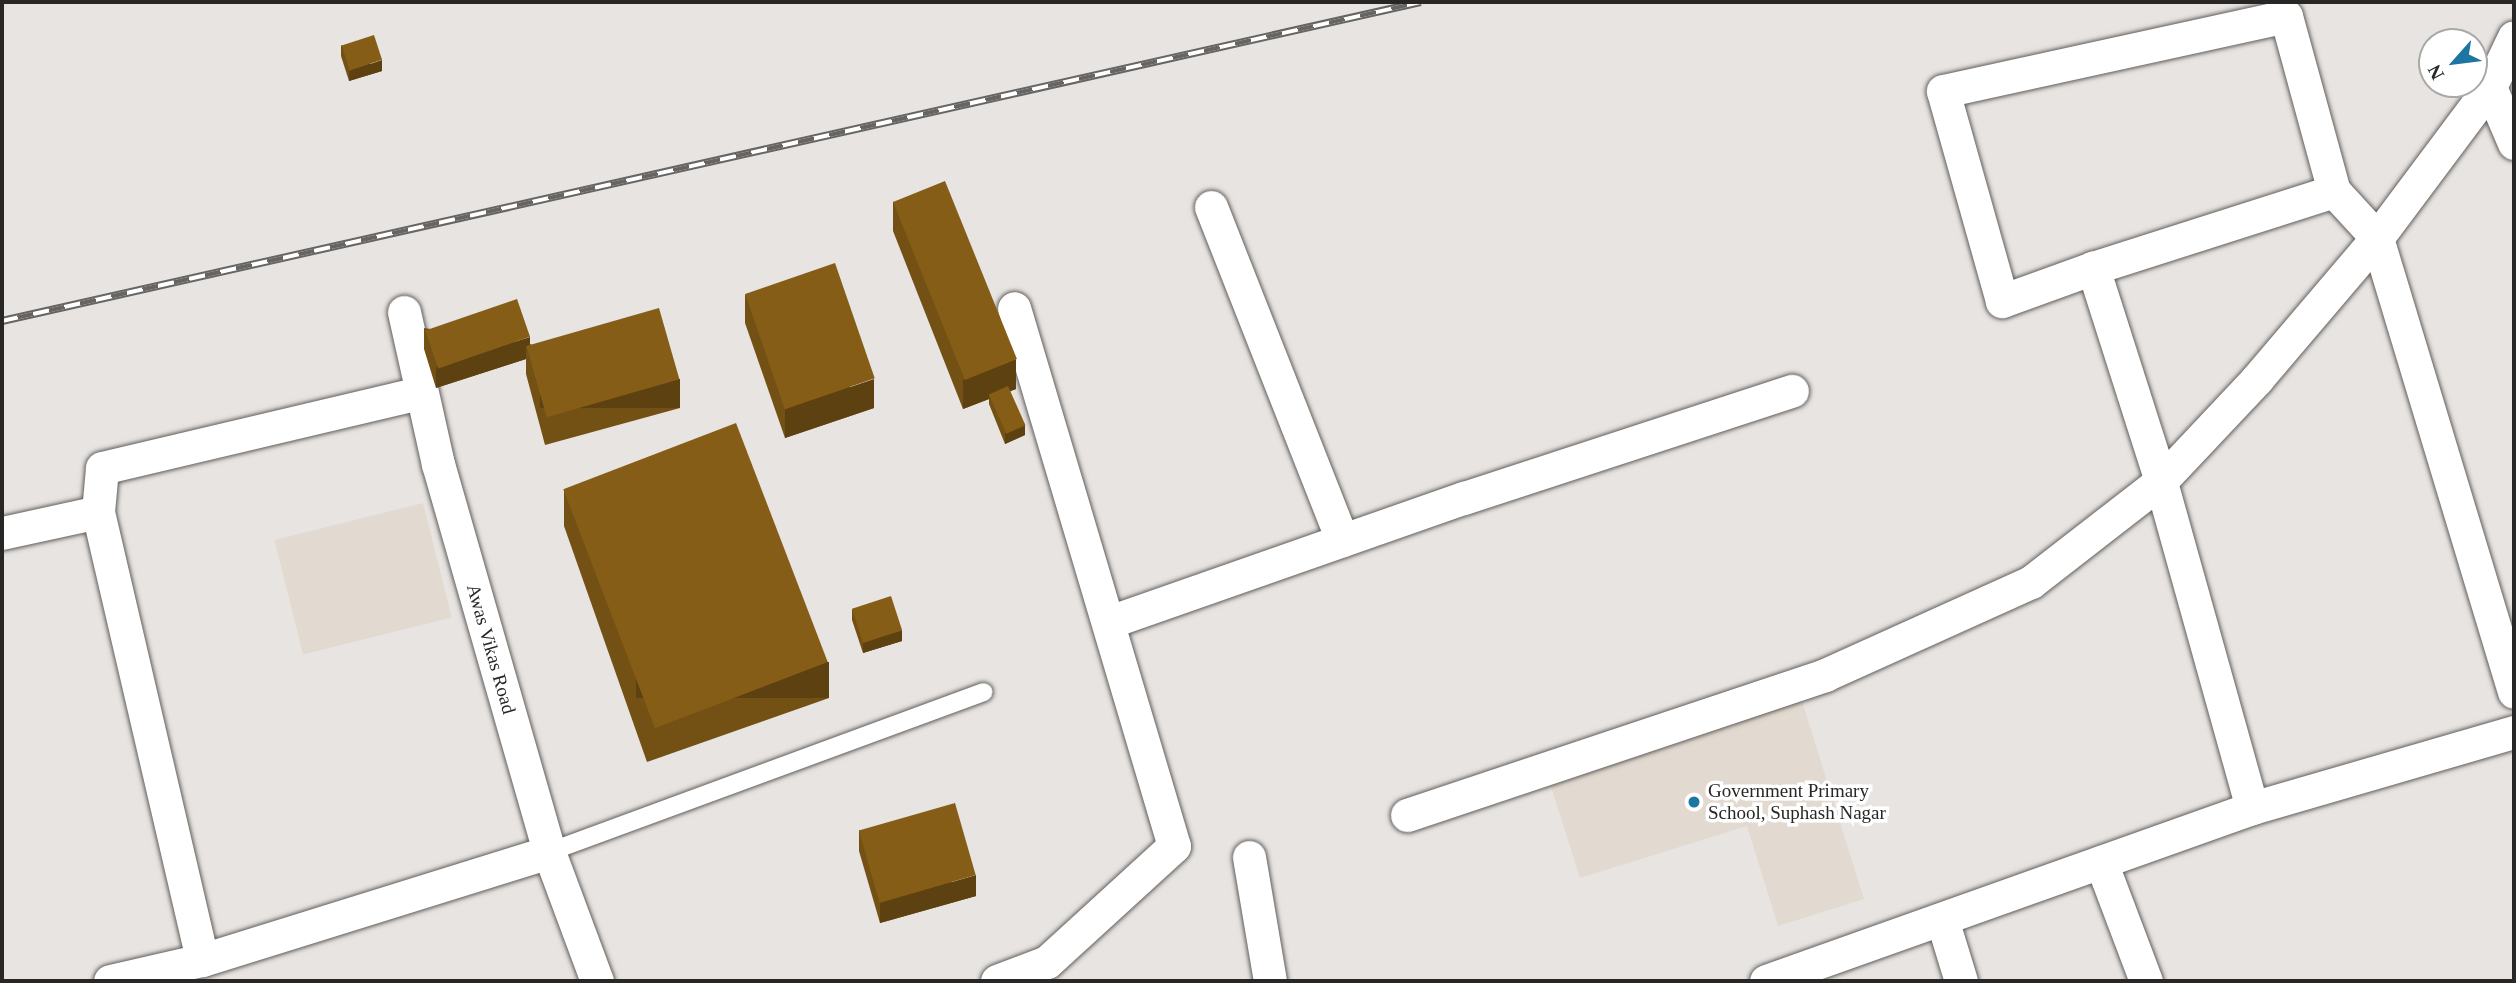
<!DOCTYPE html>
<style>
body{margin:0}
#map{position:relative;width:2516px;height:983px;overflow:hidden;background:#e7e4e1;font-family:"Times New Roman",serif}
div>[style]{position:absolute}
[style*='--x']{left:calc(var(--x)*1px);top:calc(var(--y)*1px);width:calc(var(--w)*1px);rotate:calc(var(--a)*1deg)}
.built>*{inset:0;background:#e2dad0;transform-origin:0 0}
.roads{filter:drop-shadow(0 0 2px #615e5b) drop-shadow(0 0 2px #615e5b)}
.service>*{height:18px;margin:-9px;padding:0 9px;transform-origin:9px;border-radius:9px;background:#fff}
.minor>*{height:33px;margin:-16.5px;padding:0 16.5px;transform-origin:16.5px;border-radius:16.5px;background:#fff}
.rail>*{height:8px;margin-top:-4px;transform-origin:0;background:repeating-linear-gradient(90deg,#fff 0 16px,#676563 0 32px);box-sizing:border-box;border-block:2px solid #676563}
.wall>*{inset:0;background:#735014}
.shaded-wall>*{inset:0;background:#5e4110;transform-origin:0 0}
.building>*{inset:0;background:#865d17;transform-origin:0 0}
.dots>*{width:19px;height:19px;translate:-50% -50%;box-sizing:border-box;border:4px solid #fff;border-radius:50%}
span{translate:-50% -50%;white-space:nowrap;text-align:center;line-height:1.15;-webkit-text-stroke:7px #fff;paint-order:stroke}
.street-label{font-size:19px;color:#282725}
.poi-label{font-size:19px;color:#282725}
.left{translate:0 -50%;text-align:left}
.frame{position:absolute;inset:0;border:4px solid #282725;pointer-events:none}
.north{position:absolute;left:2418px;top:28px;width:70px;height:70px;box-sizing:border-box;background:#fff;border:2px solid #a9a9a8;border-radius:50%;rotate:242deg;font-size:19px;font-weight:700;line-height:28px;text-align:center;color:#282725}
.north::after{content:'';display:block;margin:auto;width:24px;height:32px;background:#1d75a4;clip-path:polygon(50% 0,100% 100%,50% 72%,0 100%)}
</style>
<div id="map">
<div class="built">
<div style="left:423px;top:503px;width:118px;height:153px;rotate:76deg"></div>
<div style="clip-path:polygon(1801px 698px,1864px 899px,1778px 926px,1747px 826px,1580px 878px,1548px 777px)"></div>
</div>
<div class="roads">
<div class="service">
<div style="--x:549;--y:852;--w:463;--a:-20.2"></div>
</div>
<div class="minor">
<div style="--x:2490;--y:87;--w:61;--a:66.8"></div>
<div style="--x:1211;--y:207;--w:358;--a:68.5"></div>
<div style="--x:2093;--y:268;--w:253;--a:-17.7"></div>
<div style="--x:404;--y:312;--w:156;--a:77.4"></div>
<div style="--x:438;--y:464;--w:404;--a:74"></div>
<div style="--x:549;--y:852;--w:138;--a:69.6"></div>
<div style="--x:98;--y:512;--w:44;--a:-84.8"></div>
<div style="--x:102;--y:468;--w:327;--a:-13.3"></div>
<div style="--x:2;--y:533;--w:98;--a:-12.3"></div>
<div style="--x:98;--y:512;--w:460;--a:76.9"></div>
<div style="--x:1109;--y:622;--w:376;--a:-19.3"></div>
<div style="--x:1464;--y:498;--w:345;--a:-18.1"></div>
<div style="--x:2252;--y:808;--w:339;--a:-105.6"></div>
<div style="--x:2161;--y:481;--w:224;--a:-107.7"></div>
<div style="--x:2093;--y:268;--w:97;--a:160.1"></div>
<div style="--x:2002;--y:301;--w:218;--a:-105.7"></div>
<div style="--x:1943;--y:91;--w:351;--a:-12.3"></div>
<div style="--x:2286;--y:16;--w:181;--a:74.7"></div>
<div style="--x:2334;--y:191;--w:64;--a:47.5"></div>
<div style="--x:2377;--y:238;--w:474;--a:73.2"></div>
<div style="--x:1407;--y:815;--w:441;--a:-18.5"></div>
<div style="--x:1825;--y:675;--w:226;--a:-24.3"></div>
<div style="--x:2031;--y:582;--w:165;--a:-37.8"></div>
<div style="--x:2161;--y:481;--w:140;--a:-46.7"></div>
<div style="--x:2257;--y:379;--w:185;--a:-49.6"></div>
<div style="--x:2377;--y:238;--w:189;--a:-53.2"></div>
<div style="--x:2490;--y:87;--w:55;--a:-64.4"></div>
<div style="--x:1249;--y:857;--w:126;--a:80.4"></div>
<div style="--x:2101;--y:862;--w:127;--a:69.3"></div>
<div style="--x:1942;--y:919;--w:65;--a:73"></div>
<div style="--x:110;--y:981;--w:94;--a:-12.9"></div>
<div style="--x:202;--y:960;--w:363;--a:-17.3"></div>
<div style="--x:997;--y:981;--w:53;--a:-20.8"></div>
<div style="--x:1047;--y:962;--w:172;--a:-42.4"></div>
<div style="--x:1174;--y:846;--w:561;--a:-106.56"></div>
<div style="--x:1766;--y:981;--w:516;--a:-19.59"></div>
<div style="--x:2252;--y:808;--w:273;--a:-16.2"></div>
</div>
</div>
<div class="rail">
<div style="--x:2;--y:321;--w:1454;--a:-12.67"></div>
</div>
<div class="wall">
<div style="clip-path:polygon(341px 45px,382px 71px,349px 81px,341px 56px)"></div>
<div style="clip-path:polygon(893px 201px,1016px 389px,1010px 391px,1025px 435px,1005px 444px,989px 404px,989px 399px,963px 409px,893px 231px)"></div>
<div style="clip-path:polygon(745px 294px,874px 408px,785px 438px,745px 323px)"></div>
<div style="clip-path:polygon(424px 328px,530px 344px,680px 408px,545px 445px,526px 374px,526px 359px,436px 388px,424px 349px)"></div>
<div style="clip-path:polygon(564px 490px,829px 698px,647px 762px,564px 526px)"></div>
<div style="clip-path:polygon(852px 609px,902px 641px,863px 653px,852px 620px)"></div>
<div style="clip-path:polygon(859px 830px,976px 896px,880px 923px,859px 851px)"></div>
</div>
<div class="shaded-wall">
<div style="clip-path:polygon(382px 60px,382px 71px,349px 81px,349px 71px)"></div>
<div style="clip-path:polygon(530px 337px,530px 358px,526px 345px,526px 359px,436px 388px,436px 367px)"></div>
<div style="clip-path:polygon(1016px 359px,1016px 389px,991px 399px,989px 394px,989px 399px,963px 409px,963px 380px)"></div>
<div style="left:680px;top:379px;width:29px;height:140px;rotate:90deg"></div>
<div style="clip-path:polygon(874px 379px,874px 408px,785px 438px,785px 409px)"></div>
<div style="clip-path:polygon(1025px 425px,1025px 435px,1005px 444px,1005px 433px)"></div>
<div style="clip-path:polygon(902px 630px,902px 641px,863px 653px,863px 642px)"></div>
<div style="left:829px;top:662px;width:36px;height:193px;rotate:90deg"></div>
<div style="clip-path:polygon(976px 875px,976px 896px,880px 923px,880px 903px)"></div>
</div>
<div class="building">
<div style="left:374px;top:35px;width:26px;height:34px;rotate:72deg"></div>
<div style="left:945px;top:181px;width:192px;height:56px;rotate:68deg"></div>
<div style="left:835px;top:263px;width:122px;height:95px;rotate:71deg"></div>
<div style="left:517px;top:299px;width:40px;height:97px;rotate:71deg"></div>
<div style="left:659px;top:308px;width:74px;height:138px;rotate:74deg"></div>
<div style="left:1008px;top:386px;width:43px;height:21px;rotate:66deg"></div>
<div style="left:736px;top:423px;width:256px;height:185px;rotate:69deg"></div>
<div style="left:891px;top:596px;width:36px;height:41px;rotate:72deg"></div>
<div style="left:955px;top:803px;width:75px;height:100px;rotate:74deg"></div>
</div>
<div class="dots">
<div style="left:1694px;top:802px;background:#1d75a4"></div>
</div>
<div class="street-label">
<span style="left:491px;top:649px;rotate:74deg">Awas Vikas Road</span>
</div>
<div class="poi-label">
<span class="left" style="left:1708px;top:802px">Government Primary<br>School, Suphash Nagar</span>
</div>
<div class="frame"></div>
<div class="north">N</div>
</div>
